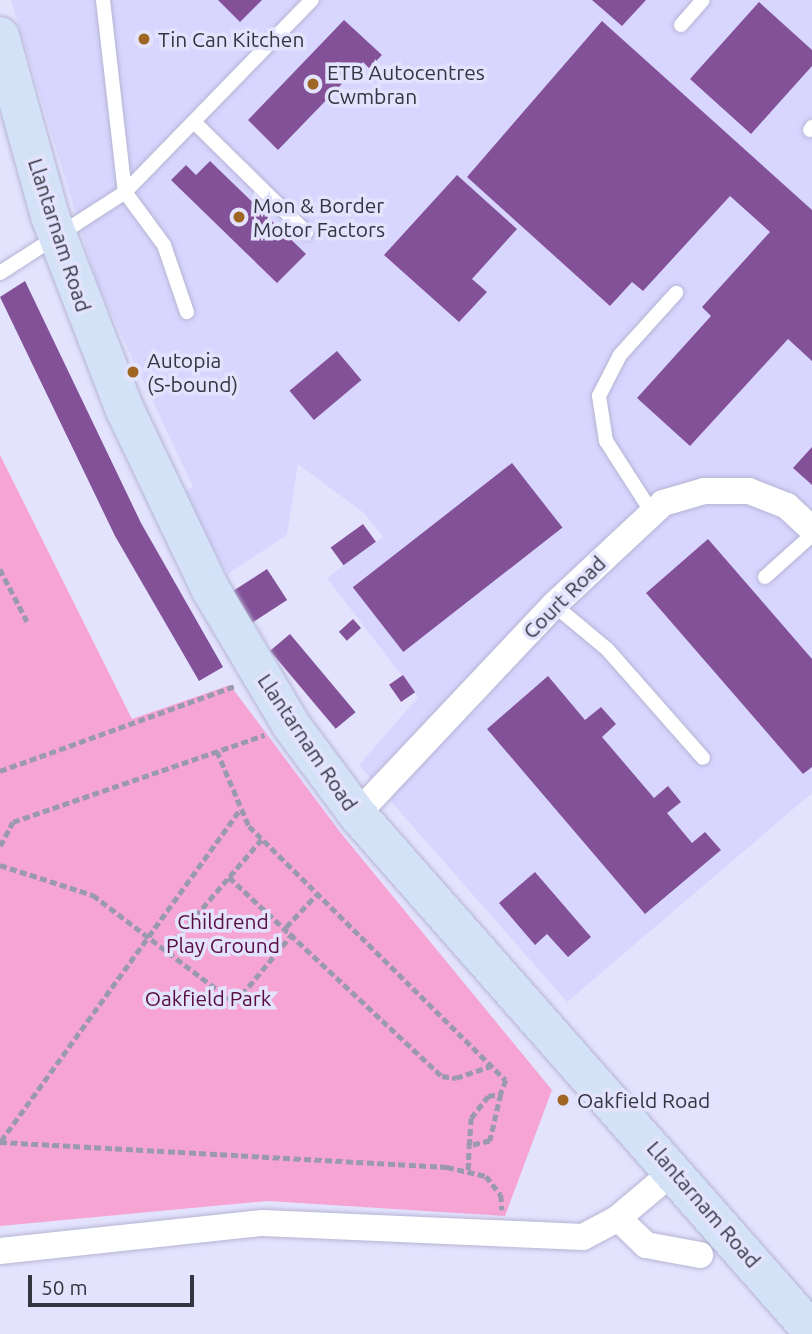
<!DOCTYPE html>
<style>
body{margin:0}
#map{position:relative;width:812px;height:1334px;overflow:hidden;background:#e4e3fe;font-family:Ubuntu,sans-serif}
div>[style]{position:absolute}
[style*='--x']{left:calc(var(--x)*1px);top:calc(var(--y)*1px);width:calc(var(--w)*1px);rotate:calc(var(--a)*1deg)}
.built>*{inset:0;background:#d8d6ff}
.green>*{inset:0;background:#f5a4d4}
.building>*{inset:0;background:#835198;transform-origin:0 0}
.path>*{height:4.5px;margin-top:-2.25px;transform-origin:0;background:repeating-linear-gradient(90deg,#9a99ae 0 7px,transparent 0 10.5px)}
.roads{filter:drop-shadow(0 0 2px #b6b4d4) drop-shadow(0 0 2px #b6b4d4)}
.lane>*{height:14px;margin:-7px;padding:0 7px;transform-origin:7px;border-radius:7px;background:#fff}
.street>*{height:26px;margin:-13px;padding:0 13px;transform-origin:13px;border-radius:13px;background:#fff}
.secondary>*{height:38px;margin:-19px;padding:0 19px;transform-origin:19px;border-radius:19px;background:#d4e2f8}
.dots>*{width:19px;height:19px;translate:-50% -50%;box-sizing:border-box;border:4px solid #e4e3fe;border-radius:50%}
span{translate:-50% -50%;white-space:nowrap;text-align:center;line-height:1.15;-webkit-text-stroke:7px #e4e3fe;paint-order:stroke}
.poi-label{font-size:21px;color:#353441}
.left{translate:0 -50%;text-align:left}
.street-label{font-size:21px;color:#353441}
.park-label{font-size:21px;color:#580d41}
.scale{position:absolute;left:28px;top:1275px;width:166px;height:32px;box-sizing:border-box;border:4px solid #353441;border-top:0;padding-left:9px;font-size:21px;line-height:24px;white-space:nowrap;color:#353441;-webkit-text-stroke:5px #e4e3fe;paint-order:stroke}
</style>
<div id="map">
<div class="built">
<div style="clip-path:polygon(11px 0,812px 0,812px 793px,567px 1002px,359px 765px,418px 697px,327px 578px,383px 537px,364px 513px,298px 464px,287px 535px,228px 574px,183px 493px,193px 487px,97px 283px)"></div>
</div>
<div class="green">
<div style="clip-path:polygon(0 455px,132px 719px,230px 685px,340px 832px,552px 1090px,505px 1216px,268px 1201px,0 1226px)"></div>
</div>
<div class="building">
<div style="clip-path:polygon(218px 0,262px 0,240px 22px)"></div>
<div style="clip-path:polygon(592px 0,646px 0,622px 26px)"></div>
<div style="clip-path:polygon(759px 2px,812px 50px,812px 66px,751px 134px,690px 79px)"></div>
<div style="clip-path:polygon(344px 20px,382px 55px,369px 68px,363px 62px,278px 150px,248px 120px)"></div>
<div style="clip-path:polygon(602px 21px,812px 210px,812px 361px,788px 339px,690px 446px,637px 398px,711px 316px,702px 307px,770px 232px,730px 196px,643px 291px,632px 282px,610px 306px,467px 177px)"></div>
<div style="clip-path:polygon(210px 161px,306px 254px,277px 283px,171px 180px,186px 165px,196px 175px)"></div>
<div style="clip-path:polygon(457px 175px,517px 229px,472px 279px,487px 292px,459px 322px,384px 255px)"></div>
<div style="clip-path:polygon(25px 281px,141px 523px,223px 667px,199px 681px,115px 536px,0 297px)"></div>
<div style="left:337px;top:351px;width:38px;height:62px;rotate:50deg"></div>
<div style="clip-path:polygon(812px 447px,812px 485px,793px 468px)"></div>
<div style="left:512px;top:463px;width:82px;height:202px;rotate:52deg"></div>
<div style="left:363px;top:524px;width:22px;height:40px;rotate:54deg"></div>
<div style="clip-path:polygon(708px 539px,812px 659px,812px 767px,803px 774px,646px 593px)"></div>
<div style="left:267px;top:569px;width:37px;height:42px;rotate:57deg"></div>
<div style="left:353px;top:619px;width:12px;height:19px;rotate:48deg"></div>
<div style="left:290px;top:634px;width:102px;height:26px;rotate:50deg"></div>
<div style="left:403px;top:675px;width:21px;height:17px;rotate:55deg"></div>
<div style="clip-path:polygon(548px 676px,585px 720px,601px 707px,616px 724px,602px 737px,654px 798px,668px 786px,681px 802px,667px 813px,692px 843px,705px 832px,721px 850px,645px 914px,487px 729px)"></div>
<div style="clip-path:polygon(535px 872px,591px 937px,568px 957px,547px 934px,535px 945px,499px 903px)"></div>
</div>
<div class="path">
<div style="--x:0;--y:569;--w:59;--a:62.6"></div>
<div style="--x:217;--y:751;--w:82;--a:66.9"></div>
<div style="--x:249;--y:826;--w:361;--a:44.7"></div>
<div style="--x:506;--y:1080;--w:15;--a:110"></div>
<div style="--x:0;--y:771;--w:250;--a:-19.9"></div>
<div style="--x:0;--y:846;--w:27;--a:-62"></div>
<div style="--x:13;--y:822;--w:266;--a:-19.1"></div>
<div style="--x:0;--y:865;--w:98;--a:17.9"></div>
<div style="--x:93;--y:895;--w:178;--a:37.3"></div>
<div style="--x:235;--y:1003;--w:91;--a:-50.4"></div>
<div style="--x:229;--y:877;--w:291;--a:43.1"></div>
<div style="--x:442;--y:1076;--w:14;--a:8"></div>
<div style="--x:456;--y:1078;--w:36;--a:-19"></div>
<div style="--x:286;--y:927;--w:44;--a:-46.8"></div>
<div style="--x:168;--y:948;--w:143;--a:-49.3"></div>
<div style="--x:1;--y:1141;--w:407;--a:-54.2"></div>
<div style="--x:0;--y:1142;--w:448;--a:3.2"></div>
<div style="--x:447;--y:1167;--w:40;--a:13"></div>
<div style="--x:486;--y:1176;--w:24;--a:52"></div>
<div style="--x:501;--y:1195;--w:15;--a:86"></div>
<div style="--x:468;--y:1170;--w:24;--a:-88"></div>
<div style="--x:469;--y:1146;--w:28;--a:-86"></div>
<div style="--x:471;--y:1118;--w:28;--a:-52"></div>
<div style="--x:488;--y:1096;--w:13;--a:-9"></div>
<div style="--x:501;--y:1094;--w:48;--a:103.2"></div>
<div style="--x:490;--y:1141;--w:22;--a:167"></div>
</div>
<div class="roads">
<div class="lane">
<div style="--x:103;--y:0;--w:193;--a:83.5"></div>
<div style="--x:125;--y:192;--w:66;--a:53.7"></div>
<div style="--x:164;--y:245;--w:71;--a:71.1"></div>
<div style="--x:681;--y:25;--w:33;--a:-49"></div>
<div style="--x:195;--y:123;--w:156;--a:44.5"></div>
<div style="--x:810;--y:130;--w:4;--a:-56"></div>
<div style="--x:0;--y:273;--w:149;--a:-32.9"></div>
<div style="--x:125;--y:192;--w:268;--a:-45.8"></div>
<div style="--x:651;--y:511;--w:83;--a:-122.7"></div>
<div style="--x:606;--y:441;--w:46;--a:-98.8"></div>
<div style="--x:599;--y:396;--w:46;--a:-62.9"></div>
<div style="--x:620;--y:355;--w:84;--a:-47.9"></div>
<div style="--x:765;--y:577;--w:63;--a:-41.8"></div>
<div style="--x:554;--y:605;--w:69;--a:39.7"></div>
<div style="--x:607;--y:649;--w:145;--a:48.6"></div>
</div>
<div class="street">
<div style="--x:357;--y:814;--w:287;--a:-46.7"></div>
<div style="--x:554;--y:605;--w:149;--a:-43.1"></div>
<div style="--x:663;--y:503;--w:43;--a:-16.3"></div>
<div style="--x:704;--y:491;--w:45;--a:0"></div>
<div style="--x:749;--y:491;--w:41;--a:21.5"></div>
<div style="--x:787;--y:506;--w:34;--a:43"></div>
<div style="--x:618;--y:1218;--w:39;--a:44"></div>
<div style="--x:646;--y:1245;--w:55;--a:10.5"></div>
<div style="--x:0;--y:1251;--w:264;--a:-6.1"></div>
<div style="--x:263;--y:1223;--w:320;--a:2.5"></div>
<div style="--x:583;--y:1237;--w:40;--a:-28"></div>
<div style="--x:618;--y:1218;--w:75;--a:-40.1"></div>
</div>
<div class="secondary">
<div style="--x:0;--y:36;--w:187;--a:74.5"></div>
<div style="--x:50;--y:216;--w:208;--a:68.9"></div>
<div style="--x:125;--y:410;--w:199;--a:64.5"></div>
<div style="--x:211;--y:590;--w:157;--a:59.3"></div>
<div style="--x:291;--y:725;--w:111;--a:53.4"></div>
<div style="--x:357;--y:814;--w:689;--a:48.65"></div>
</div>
</div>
<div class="dots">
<div style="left:144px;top:39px;background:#9e6622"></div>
<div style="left:313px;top:84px;background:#9e6622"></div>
<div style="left:239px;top:217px;background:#9e6622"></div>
<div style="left:133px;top:372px;background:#9e6622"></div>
<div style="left:563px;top:1100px;background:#9e6622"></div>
</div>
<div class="poi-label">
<span class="left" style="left:158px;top:39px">Tin Can Kitchen</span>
<span class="left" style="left:327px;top:84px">ETB Autocentres<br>Cwmbran</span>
<span class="left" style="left:253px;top:217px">Mon &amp; Border<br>Motor Factors</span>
<span class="left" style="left:147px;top:372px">Autopia<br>(S-bound)</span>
<span class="left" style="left:577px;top:1100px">Oakfield Road</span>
</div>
<div class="street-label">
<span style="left:60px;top:235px;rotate:72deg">Llantarnam Road</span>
<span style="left:564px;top:597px;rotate:-45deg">Court Road</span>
<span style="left:308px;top:742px;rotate:56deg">Llantarnam Road</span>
<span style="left:704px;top:1204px;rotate:49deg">Llantarnam Road</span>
</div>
<div class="park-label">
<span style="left:223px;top:933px">Childrend<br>Play Ground</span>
<span style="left:208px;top:998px">Oakfield Park</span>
</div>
<div class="scale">50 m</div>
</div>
